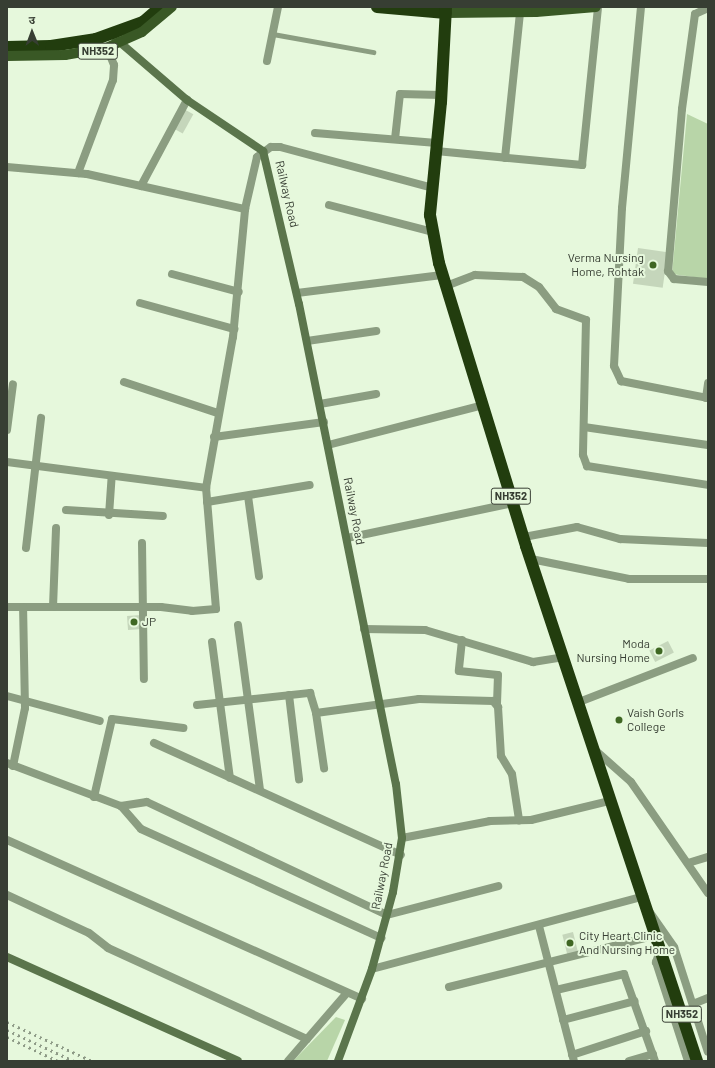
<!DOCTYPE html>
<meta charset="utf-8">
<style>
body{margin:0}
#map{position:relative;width:715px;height:1068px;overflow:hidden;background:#e6f8dc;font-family:Barlow,"Noto Sans Devanagari",sans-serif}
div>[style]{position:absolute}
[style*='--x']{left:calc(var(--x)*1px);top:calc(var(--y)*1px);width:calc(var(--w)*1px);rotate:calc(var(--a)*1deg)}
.green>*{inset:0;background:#b8d5a8}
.building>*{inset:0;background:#c5d6bb;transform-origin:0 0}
.lane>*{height:4.5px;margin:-2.25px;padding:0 2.25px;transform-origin:2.25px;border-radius:2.25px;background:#8b9d81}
.street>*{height:8px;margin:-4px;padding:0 4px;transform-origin:4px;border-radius:4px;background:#8b9d81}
.secondary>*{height:8px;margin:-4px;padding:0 4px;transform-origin:4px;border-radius:4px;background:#5b754c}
.primary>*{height:10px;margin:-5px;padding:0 5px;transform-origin:5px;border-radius:5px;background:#395825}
.highway>*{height:12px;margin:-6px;padding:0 6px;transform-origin:6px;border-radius:6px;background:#223d0e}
.rail>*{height:3px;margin-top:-1.5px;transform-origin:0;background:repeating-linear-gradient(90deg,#8d9a86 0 2px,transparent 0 6px)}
.primary-bridge>*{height:10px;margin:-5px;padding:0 5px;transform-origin:5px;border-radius:5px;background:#395825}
.dots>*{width:11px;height:11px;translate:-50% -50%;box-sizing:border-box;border:2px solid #e6f8dc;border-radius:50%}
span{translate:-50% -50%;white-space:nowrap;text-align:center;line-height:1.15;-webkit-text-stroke:4px #e6f8dc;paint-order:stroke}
.shield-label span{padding:1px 3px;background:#e6f8dc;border:1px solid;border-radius:3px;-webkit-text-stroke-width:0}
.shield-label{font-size:11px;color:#373e33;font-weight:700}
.street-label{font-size:12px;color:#373e33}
.poi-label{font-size:12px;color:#373e33}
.right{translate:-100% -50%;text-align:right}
.left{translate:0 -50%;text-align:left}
.frame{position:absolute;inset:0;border:8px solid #373e33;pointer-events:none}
.north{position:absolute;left:12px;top:12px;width:40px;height:40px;-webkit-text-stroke:3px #e6f8dc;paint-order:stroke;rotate:359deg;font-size:11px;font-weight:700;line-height:16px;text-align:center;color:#373e33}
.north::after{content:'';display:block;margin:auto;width:14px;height:18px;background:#373e33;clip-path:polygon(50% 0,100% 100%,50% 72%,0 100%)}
</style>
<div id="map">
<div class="green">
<div style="clip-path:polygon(687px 114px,708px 124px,708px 279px,672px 274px)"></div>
<div style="clip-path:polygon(336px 1017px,345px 1020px,327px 1061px,293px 1061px)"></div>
</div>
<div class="building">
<div style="left:182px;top:108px;width:13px;height:22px;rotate:29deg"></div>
<div style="left:638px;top:248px;width:30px;height:36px;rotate:8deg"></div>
<div style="left:141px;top:615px;width:14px;height:14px;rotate:86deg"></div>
<div style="left:668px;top:641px;width:13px;height:21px;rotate:63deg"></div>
<div style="left:573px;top:932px;width:21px;height:11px;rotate:76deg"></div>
</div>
<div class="lane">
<div style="--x:273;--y:34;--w:102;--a:10.2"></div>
</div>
<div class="street">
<div style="--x:641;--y:7;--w:202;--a:95.4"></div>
<div style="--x:622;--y:208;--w:158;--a:92.9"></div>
<div style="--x:614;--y:366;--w:17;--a:65"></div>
<div style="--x:621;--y:381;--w:89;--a:11.1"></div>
<div style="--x:708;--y:8;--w:14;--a:155"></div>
<div style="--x:695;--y:14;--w:96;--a:97.8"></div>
<div style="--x:682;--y:109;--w:163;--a:94.9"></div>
<div style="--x:668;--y:271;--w:10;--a:53"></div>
<div style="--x:674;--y:279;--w:34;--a:5"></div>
<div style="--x:267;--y:61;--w:55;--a:-78.5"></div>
<div style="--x:315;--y:133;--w:122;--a:4.7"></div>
<div style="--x:395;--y:139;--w:45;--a:-83.7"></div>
<div style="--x:400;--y:94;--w:41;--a:1.4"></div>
<div style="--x:436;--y:151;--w:147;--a:5.5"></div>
<div style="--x:582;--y:165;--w:159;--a:-84.2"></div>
<div style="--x:505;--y:158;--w:146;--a:-84.1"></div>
<div style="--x:7;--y:167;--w:80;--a:5"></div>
<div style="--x:87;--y:174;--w:162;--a:12.5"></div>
<div style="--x:78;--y:173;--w:99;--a:-69.4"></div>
<div style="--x:113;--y:80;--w:15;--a:-86"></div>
<div style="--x:114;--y:65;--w:18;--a:-112"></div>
<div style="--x:141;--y:186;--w:98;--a:-61.9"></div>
<div style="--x:329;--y:205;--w:107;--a:14.6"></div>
<div style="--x:172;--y:274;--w:69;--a:15"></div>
<div style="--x:446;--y:286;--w:31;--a:-21"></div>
<div style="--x:475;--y:275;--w:48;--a:2.4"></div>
<div style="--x:523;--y:277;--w:19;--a:32"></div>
<div style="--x:539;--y:287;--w:28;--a:52"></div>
<div style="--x:556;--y:309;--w:32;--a:20"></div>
<div style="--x:586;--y:320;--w:135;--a:91.3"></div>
<div style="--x:583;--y:455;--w:12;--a:70"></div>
<div style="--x:587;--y:466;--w:122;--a:8.9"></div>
<div style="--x:297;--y:293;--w:146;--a:-7.1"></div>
<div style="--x:140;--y:303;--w:98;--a:15.5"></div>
<div style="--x:307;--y:341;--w:70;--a:-8.2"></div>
<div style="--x:124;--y:382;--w:99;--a:18.3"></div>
<div style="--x:706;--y:398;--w:15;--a:-82"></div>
<div style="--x:320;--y:404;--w:57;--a:-10.1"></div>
<div style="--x:584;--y:427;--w:125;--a:8.3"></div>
<div style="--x:7;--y:430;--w:46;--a:-82.6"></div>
<div style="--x:214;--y:437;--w:111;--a:-7.8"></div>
<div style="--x:328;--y:445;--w:161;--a:-14.4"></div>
<div style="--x:7;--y:462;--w:201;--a:7.4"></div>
<div style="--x:248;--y:496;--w:81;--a:82.2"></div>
<div style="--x:207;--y:502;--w:104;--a:-9.4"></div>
<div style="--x:66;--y:510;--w:97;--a:3.5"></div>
<div style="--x:109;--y:515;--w:39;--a:-86"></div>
<div style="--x:524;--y:537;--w:54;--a:-10.7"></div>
<div style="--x:577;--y:527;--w:45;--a:15.6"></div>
<div style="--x:620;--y:539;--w:88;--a:2.6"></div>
<div style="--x:347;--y:538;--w:170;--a:-11.9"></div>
<div style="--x:142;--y:543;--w:136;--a:89.2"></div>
<div style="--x:26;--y:548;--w:131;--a:-83.4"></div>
<div style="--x:531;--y:559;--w:100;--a:11.5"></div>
<div style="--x:629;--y:579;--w:79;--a:0"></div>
<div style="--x:7;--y:607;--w:154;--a:0"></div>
<div style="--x:161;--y:607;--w:31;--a:7"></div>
<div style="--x:192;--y:611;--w:24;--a:-5"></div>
<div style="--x:216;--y:609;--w:121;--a:-94.7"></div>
<div style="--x:206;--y:488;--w:153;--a:-79.9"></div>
<div style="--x:233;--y:337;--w:129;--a:-84.6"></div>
<div style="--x:245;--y:209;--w:53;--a:-77"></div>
<div style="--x:257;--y:157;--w:17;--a:-36"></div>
<div style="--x:271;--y:147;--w:9;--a:0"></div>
<div style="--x:280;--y:147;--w:158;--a:15"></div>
<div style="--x:53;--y:607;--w:79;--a:-87.8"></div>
<div style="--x:238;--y:625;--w:166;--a:82.4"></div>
<div style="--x:364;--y:629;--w:61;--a:0.9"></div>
<div style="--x:425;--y:630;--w:113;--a:16.5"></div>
<div style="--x:533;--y:662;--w:31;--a:-9"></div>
<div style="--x:462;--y:640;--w:31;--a:96"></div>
<div style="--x:459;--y:671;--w:39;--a:6"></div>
<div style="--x:498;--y:675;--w:28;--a:92"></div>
<div style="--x:212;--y:642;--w:137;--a:82.5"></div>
<div style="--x:289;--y:695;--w:85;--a:83.2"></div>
<div style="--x:7;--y:696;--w:96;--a:15"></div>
<div style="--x:579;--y:702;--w:122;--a:-21.1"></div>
<div style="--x:197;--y:705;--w:114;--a:-6.1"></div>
<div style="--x:310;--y:693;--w:21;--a:73"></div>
<div style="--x:316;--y:713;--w:104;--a:-7.7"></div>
<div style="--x:419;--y:699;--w:74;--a:1.5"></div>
<div style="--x:493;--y:701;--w:8;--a:50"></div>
<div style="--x:498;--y:707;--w:49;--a:86.5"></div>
<div style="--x:501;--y:756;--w:21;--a:59"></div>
<div style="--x:512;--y:774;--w:47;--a:81.3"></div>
<div style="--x:316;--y:713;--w:56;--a:81.7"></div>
<div style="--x:154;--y:743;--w:271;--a:24.4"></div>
<div style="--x:595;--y:750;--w:48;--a:41.6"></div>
<div style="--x:631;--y:782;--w:135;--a:55.3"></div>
<div style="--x:7;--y:763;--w:122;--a:20.7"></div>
<div style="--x:121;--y:806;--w:26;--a:-9"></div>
<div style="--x:147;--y:802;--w:265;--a:25.2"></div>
<div style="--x:387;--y:915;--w:115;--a:-14.6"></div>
<div style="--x:13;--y:766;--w:59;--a:-78.3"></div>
<div style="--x:25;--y:708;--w:101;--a:-91.1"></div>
<div style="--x:94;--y:797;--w:80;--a:-77"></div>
<div style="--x:112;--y:719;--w:72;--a:7.2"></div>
<div style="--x:121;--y:806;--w:30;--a:49"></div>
<div style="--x:141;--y:829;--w:264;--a:24.4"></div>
<div style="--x:402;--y:838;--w:90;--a:-10.9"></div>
<div style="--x:490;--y:821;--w:41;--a:-1.4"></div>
<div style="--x:531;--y:820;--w:80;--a:-13.7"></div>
<div style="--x:7;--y:840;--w:389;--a:24.1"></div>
<div style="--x:688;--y:863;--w:21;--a:-17"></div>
<div style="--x:7;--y:895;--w:90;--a:24.9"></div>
<div style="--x:89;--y:933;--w:24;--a:38"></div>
<div style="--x:108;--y:948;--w:219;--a:24.6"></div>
<div style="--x:649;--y:911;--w:44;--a:55.2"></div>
<div style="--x:674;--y:947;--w:110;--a:72.1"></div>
<div style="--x:539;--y:926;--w:139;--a:75.5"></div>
<div style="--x:660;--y:951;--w:12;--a:110"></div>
<div style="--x:656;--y:962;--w:104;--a:72.1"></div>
<div style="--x:372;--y:969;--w:282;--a:-15"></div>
<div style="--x:449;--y:987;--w:214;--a:-14"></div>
<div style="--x:556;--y:990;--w:70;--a:-13.2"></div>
<div style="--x:624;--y:974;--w:92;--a:70.4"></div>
<div style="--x:693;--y:1004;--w:16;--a:-22"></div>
<div style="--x:563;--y:1020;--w:74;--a:-14.8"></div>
<div style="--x:572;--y:1055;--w:78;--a:-18"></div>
<div style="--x:288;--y:1061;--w:90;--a:-49.1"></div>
<div style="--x:629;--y:1061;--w:25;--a:-16"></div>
</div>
<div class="secondary">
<div style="--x:116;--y:39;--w:94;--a:40.7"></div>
<div style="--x:187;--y:100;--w:92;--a:33.9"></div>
<div style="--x:263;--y:151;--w:157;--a:76.8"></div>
<div style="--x:299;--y:304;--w:490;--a:78.6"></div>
<div style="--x:396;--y:784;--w:54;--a:83.7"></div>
<div style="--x:402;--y:838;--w:55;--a:99.5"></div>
<div style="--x:393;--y:892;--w:80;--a:105.3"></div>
<div style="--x:372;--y:969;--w:98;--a:110.3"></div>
<div style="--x:7;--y:957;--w:253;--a:24.2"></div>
</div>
<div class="primary">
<div style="--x:446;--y:13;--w:90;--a:-0.6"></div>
<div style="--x:536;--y:12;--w:60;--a:-4.8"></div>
</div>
<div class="highway">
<div style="--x:377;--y:7;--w:69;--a:5"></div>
<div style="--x:446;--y:7;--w:95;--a:93"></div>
<div style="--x:441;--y:102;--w:114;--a:95.6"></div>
<div style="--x:430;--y:215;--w:49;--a:79.4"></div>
<div style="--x:439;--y:263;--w:296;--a:72.9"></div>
<div style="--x:526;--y:546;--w:543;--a:71.63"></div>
<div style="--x:7;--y:47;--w:44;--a:-1.3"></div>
<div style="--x:51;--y:46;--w:46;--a:-8.8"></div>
<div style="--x:96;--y:39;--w:50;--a:-19.9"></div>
<div style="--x:143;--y:22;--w:23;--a:-41"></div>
</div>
<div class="rail">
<div style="--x:7;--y:1022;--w:94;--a:24.6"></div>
<div style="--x:7;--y:1030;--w:74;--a:24.8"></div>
<div style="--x:7;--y:1037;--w:56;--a:25.2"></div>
</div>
<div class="primary-bridge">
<div style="--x:7;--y:56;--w:58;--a:-1"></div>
<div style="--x:65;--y:55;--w:42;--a:-9.7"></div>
<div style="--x:106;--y:48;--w:39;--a:-24"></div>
<div style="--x:142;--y:32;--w:39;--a:-40"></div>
</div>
<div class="dots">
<div style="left:653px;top:265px;background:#3f6723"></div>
<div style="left:134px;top:622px;background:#3f6723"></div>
<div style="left:659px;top:651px;background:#3f6723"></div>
<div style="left:619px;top:720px;background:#3f6723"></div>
<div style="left:570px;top:943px;background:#3f6723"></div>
</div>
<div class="shield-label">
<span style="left:98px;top:51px">NH352</span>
<span style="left:511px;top:496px">NH352</span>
<span style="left:682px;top:1014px">NH352</span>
</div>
<div class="street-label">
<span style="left:287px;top:194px;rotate:77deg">Railway Road</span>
<span style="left:354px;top:511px;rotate:79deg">Railway Road</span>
<span style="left:382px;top:876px;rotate:-79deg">Railway Road</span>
</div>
<div class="poi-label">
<span class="right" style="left:644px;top:265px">Verma Nursing<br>Home, Rohtak</span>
<span class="left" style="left:142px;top:622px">JP</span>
<span class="right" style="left:650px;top:651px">Moda<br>Nursing Home</span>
<span class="left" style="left:627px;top:720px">Vaish Gorls<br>College</span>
<span class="left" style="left:579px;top:943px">City Heart Clinic<br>And Nursing Home</span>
</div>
<div class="frame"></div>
<div class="north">उ</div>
</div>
